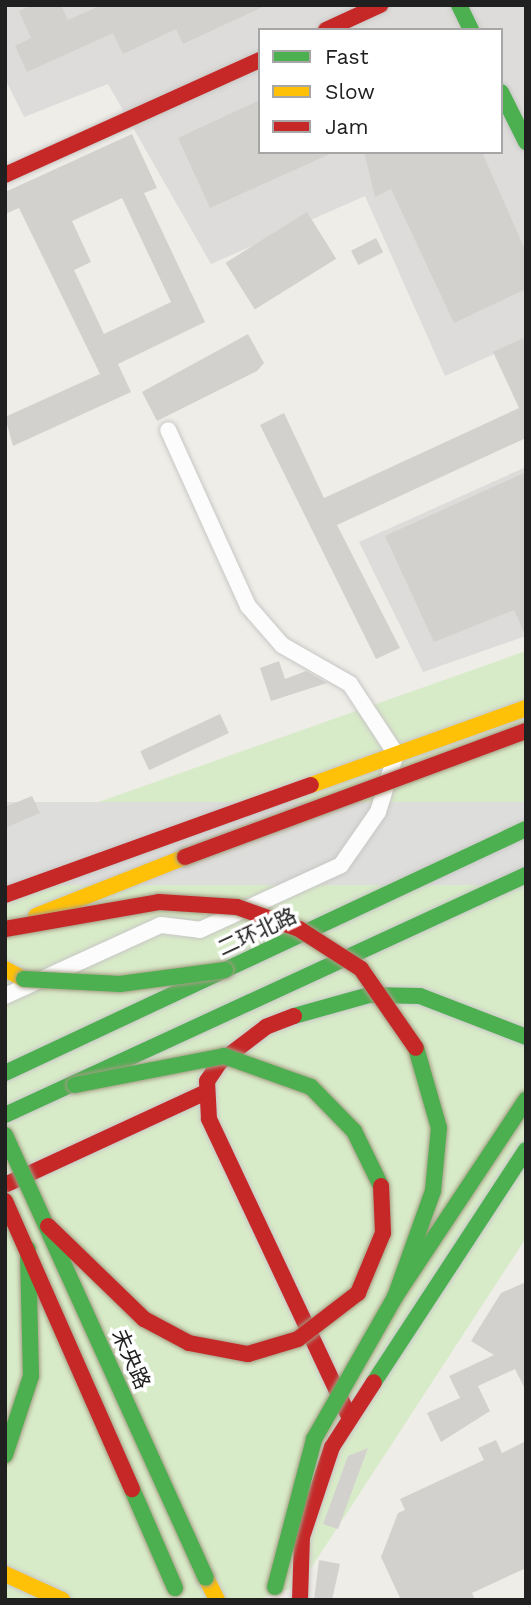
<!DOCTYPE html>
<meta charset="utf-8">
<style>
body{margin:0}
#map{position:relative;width:531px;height:1605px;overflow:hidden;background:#eeede8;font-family:"Work Sans","Noto Sans SC",sans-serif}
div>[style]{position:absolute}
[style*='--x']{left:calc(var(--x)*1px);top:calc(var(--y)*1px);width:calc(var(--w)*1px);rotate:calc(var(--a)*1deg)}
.residential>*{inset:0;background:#dddcda}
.grass>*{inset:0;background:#d8ebc8}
.pier>*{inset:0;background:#dddddb;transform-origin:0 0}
.building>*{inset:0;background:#d2d1ce;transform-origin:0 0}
.roads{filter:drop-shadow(0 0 2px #c7c6c4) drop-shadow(0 0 2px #c7c6c4)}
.street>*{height:16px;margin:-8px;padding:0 8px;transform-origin:8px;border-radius:8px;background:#fcfcfc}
.fast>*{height:16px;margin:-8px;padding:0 8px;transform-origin:8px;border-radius:8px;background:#4caf50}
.slow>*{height:16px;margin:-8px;padding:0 8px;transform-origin:8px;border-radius:8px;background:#ffc107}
.jam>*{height:16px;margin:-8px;padding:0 8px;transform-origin:8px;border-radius:8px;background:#c62828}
.bridges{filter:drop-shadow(0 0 2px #a49d84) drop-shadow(0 0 2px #a49d84)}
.fast-bridge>*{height:16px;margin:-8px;padding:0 8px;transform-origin:8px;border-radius:8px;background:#4caf50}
.jam-bridge>*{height:16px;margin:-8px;padding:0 8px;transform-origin:8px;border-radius:8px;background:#c62828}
span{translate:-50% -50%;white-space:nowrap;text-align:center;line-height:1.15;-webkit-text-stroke:7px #fff;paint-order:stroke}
.street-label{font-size:21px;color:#202020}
.frame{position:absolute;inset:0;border:7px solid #202020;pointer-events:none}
.legend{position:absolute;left:258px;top:28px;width:245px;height:126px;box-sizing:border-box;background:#fff;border:2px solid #a6a6a6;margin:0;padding:9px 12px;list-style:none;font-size:21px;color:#202020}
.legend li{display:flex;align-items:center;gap:14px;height:35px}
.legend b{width:35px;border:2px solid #a6a6a6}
</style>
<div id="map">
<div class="residential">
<div style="clip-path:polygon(evenodd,5px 5px,526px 5px,526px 340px,445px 376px,365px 196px,211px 264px,108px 84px,24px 117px,5px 79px,5px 5px,260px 30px,501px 30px,501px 152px,260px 152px,260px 30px)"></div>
<div style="clip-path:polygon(526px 467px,526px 636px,423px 672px,359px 542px)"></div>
</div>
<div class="grass">
<div style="clip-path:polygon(526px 651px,526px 1238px,300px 1585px,258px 1600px,5px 1600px,5px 835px)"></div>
</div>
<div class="pier">
<div style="left:526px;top:802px;width:83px;height:575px;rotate:90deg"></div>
</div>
<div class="building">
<div style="clip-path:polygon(32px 5px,61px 5px,68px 20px,102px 5px,267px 5px,183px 44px,176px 29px,123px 54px,113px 33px,27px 72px,15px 46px,31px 38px,19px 11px)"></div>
<div style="clip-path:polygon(260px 100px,260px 152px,334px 152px,210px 208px,178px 138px)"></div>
<div style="clip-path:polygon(evenodd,132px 134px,157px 188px,144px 193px,205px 322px,118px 364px,131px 392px,13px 446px,5px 417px,100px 374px,19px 208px,5px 214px,5px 192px,132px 134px,122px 198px,171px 302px,104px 334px,74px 270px,91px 262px,72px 221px,122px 198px)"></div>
<div style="clip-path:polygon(364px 152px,482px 152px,526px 252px,526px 289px,454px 323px,391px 189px,375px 197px)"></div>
<div style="left:307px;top:212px;width:55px;height:96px;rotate:58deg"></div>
<div style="left:376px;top:238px;width:16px;height:28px;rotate:63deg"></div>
<div style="clip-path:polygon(248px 334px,264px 363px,257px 371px,157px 421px,142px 392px)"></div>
<div style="clip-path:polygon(526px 337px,526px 438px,337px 525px,400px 648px,376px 659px,260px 425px,284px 413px,324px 498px,519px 408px,493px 352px)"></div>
<div style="clip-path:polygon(526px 472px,526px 637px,514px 610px,434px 642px,385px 536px)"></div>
<div style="clip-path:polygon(279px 661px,285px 679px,306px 671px,327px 683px,271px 701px,260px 668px)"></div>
<div style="left:220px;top:714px;width:21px;height:88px;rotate:65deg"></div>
<div style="clip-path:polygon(32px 796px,40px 813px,5px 828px,5px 807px)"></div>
<div style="clip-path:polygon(526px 1282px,526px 1391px,515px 1369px,478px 1386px,490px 1411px,441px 1442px,427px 1413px,460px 1398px,449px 1376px,494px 1355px,471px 1341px,501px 1293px)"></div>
<div style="clip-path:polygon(496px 1440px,502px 1453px,526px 1441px,526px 1568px,472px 1593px,475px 1600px,401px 1600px,381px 1557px,398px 1513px,405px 1510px,400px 1499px,484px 1460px,478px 1448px)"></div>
<div style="clip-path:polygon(368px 1448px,338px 1529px,323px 1524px,348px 1456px)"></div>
<div style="clip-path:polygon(319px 1560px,340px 1564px,332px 1600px,314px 1600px)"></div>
</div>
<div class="roads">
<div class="street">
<div style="--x:5;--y:996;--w:171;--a:-24.5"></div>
<div style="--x:161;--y:925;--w:39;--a:7"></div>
<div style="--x:200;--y:930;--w:155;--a:-24.7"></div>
<div style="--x:341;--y:865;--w:65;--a:-55.1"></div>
<div style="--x:378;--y:812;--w:61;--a:-72.8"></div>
<div style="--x:396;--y:754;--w:84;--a:-123.3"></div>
<div style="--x:350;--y:684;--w:78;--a:-150.2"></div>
<div style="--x:282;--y:645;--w:52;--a:-131.1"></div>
<div style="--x:248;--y:606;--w:193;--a:-114.4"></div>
</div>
<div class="fast">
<div style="--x:459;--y:5;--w:28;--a:64"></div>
<div style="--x:501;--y:92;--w:56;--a:63.4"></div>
<div style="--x:294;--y:1016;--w:78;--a:-15.6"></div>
<div style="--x:369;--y:995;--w:51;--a:1.1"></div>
<div style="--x:420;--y:996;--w:114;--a:21.1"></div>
<div style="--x:5;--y:1073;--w:575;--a:-25.1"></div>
<div style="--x:5;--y:1115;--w:574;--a:-24.73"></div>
<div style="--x:374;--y:1382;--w:277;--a:-56.8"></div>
</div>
<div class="slow">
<div style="--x:311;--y:785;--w:228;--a:-19.7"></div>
<div style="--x:36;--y:916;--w:160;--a:-21.6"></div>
<div style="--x:5;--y:969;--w:21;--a:28"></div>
<div style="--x:5;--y:1574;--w:63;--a:24.5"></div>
<div style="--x:206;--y:1578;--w:25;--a:63"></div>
</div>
<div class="jam">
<div style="--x:326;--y:30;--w:60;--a:-24.8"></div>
<div style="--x:5;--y:175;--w:280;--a:-24.3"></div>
<div style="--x:5;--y:895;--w:325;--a:-19.8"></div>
<div style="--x:294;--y:1016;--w:30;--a:159"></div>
<div style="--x:266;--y:1027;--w:58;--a:142.7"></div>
<div style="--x:220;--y:1062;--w:23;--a:124"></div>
<div style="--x:207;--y:1081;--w:38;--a:87"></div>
<div style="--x:209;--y:1119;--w:328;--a:64.8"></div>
<div style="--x:5;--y:1185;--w:219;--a:-24.8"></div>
<div style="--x:300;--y:1600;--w:63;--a:-88.2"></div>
<div style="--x:302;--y:1537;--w:95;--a:-71.6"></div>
<div style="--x:332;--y:1447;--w:77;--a:-57.1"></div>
</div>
</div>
<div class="bridges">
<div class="fast-bridge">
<div style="--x:24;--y:979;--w:96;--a:3"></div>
<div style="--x:120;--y:984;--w:106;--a:-7.6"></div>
<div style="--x:75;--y:1085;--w:152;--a:-11"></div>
<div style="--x:224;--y:1056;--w:92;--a:19.6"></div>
<div style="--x:311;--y:1087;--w:62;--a:45.7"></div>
<div style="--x:354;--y:1131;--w:61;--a:63.9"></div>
<div style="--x:5;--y:1135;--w:486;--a:65.6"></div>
<div style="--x:395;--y:1297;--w:113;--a:-70.3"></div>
<div style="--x:433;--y:1191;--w:63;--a:-84.6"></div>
<div style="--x:439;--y:1128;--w:83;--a:-106"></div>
<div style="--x:5;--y:1455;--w:83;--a:-71.8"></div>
<div style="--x:31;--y:1376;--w:127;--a:-91.4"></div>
<div style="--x:132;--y:1489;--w:108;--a:66.5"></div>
<div style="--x:275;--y:1587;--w:153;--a:-75.2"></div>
<div style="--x:314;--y:1439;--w:163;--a:-60.3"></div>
<div style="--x:395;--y:1297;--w:237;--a:-56.4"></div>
</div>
<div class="jam-bridge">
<div style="--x:185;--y:857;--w:364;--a:-20.3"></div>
<div style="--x:5;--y:929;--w:156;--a:-9.9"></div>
<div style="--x:159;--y:902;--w:78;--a:3.7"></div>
<div style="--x:237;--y:907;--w:66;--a:19.5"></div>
<div style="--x:299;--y:929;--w:74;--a:32.8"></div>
<div style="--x:361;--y:969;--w:96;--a:55.2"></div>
<div style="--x:5;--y:1201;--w:315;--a:66.2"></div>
<div style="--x:48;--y:1226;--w:134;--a:44.1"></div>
<div style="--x:144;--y:1319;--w:51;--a:28.1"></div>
<div style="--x:189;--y:1343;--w:60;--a:10.6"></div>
<div style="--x:248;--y:1354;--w:52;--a:-16.7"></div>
<div style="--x:298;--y:1339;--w:76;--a:-37.5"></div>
<div style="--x:358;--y:1293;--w:65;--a:-67.4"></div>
<div style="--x:383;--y:1233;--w:47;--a:-92.4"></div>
</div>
</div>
<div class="street-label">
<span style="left:257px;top:932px;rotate:-25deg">二环北路</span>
<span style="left:131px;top:1359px;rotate:66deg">未央路</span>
</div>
<div class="frame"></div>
<ul class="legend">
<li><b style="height:9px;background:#4caf50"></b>Fast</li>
<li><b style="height:9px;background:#ffc107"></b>Slow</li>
<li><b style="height:9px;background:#c62828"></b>Jam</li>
</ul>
</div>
